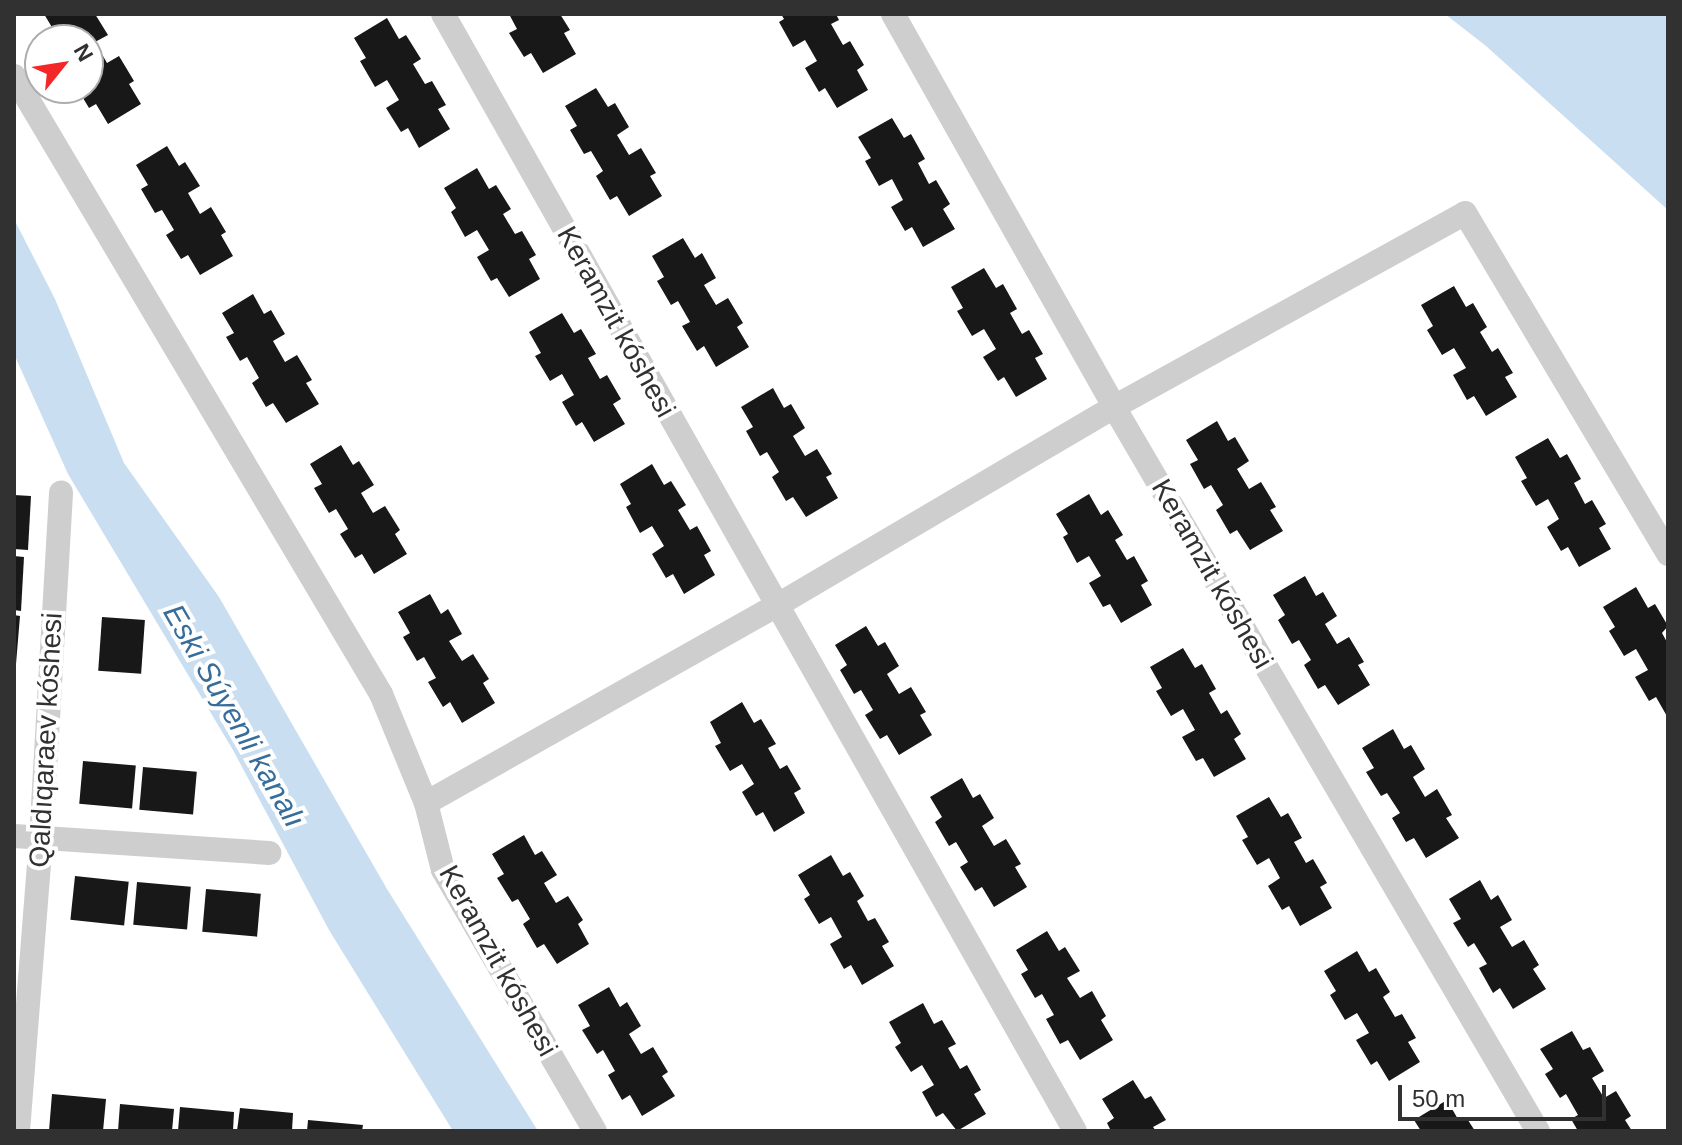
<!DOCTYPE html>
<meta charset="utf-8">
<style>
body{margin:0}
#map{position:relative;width:1682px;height:1145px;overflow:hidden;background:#fff;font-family:Arial,sans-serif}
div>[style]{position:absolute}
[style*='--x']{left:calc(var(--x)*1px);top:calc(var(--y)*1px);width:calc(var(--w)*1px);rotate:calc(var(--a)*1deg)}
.water>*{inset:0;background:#c9def0}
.building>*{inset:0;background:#181818;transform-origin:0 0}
.street>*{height:24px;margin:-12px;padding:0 12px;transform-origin:12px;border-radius:12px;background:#cecece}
span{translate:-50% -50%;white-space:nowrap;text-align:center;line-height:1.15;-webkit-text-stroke:8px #fff;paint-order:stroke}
.street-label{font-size:28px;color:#313131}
.water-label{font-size:30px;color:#376d9b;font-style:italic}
.frame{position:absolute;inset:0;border:16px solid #313131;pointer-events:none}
.north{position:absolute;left:24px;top:24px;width:80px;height:80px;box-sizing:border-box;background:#fff;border:2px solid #adadad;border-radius:50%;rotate:60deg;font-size:22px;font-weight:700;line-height:32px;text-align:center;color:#313131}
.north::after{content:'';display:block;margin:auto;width:28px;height:36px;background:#f42728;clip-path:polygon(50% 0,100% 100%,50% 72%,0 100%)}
.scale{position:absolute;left:1398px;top:1085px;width:208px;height:36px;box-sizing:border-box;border:4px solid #313131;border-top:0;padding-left:10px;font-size:24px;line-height:28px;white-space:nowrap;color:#313131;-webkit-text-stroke:6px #fff;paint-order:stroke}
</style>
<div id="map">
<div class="water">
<div style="clip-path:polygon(1445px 14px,1668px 14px,1668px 210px,1486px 46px)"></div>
<div style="clip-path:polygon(14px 219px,55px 299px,124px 463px,219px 597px,387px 889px,538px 1131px,453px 1131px,329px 930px,233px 750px,68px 474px,14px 354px)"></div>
</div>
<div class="building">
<div style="clip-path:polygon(44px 14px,95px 14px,108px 35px,95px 42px,107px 63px,119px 56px,134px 81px,129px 84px,141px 104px,108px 124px,96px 104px,89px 108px,77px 88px,88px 88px,88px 40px,50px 40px,56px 34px)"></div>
<div style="clip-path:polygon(509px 14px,560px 14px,570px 30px,564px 33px,576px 54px,543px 73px,531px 53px,524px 57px,509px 33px,517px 29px)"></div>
<div style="clip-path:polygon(781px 14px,836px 14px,839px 20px,831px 24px,843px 45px,850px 41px,864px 65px,857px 70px,868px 90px,837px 108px,825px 88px,819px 92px,805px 68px,817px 61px,805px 40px,793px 47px,779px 22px,784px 19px)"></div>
<div style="clip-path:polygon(387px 18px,399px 39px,406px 35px,421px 59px,413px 64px,425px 84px,432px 81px,446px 105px,438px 109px,450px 129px,419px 148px,408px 128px,401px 132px,386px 108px,399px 100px,387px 80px,375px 87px,360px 61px,366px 58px,354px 38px)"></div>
<div style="clip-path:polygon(596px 88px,608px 107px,615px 103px,629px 127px,617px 135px,629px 155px,641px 148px,656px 173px,650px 176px,662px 196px,629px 216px,617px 196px,610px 200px,596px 176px,603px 171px,591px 151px,584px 154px,570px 130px,577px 126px,565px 106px)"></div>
<div style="clip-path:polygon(892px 118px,904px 138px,911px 134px,925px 159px,918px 163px,929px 184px,936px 180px,950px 204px,943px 209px,955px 229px,923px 247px,912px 227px,905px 231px,891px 207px,903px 200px,892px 179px,879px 186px,865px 161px,871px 158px,858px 137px)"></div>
<div style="clip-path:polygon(167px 146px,179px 166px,185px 162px,200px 186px,188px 193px,200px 214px,211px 207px,226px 232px,221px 235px,233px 256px,200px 275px,188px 255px,181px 259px,166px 235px,174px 230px,162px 210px,155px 213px,141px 189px,148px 185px,136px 165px)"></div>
<div style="clip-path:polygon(477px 168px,489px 189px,496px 185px,511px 209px,503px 214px,515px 234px,522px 231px,536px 255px,529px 259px,540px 279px,509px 297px,497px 278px,491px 281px,477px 257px,489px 250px,477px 230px,465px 237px,451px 212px,456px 208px,444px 188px)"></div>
<div style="clip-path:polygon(683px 238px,695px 258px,702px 253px,716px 278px,704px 285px,716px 305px,728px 298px,743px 323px,737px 327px,749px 347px,716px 367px,704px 346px,697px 351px,682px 326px,690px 322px,678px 301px,671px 305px,657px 281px,664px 277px,652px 256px)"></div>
<div style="clip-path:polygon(984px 268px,996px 288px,1003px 284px,1017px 309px,1010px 313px,1022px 334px,1029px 330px,1043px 354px,1035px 358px,1047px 379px,1016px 397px,1004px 377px,998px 381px,983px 357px,996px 349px,984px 329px,972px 336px,957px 311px,963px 308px,951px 287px)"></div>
<div style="clip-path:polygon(1454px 286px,1466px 307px,1473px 303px,1487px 327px,1480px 332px,1492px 352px,1498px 348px,1513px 373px,1505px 377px,1517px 397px,1486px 416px,1474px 396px,1467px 400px,1453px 375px,1466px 368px,1454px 348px,1442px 355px,1427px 330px,1433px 326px,1421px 305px)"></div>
<div style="clip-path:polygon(253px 294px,264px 314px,271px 310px,285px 334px,273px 341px,285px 362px,297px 355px,312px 380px,306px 383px,319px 404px,286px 423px,273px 403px,266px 407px,252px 383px,259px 378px,247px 357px,240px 361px,226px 337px,234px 333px,222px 313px)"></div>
<div style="clip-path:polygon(562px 313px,574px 333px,581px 329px,596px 354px,588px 358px,600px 379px,607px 375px,621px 399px,613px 404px,625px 424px,594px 442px,582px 422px,576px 426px,562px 402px,574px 395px,562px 374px,550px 381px,535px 356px,541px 353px,529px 332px)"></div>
<div style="clip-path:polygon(773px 388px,784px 408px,791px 404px,805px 428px,793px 436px,805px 456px,817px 449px,832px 474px,826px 477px,838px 498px,806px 517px,793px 497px,786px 501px,772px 477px,779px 472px,767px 452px,760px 456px,746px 431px,753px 427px,741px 407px)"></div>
<div style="clip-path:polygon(1217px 421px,1228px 441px,1235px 437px,1249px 461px,1237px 469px,1249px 489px,1261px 482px,1276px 507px,1270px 510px,1283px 531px,1250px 550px,1237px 530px,1230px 534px,1216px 510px,1223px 505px,1211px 485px,1204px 489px,1190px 464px,1198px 460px,1186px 440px)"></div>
<div style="clip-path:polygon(1548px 438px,1560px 458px,1567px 454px,1581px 479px,1574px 483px,1585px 504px,1592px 500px,1606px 524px,1599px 528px,1611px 549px,1579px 567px,1568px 547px,1561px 551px,1547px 527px,1559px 519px,1548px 499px,1536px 506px,1521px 481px,1527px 478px,1515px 457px)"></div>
<div style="clip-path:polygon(341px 445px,353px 465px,359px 461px,374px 485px,361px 493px,373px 513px,385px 506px,400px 530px,395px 534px,407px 554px,374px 574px,362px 554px,355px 558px,340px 534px,348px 529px,336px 509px,329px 513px,314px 488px,322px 484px,310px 464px)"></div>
<div style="clip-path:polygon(652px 464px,664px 485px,671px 481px,686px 505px,678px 510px,690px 530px,697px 526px,711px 551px,704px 555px,715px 575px,684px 594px,673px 574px,666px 578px,652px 554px,664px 546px,652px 526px,640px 533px,626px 507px,631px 504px,620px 484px)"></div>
<div style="clip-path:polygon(1089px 494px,1101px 515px,1108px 510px,1123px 535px,1115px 540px,1127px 560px,1134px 556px,1148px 581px,1141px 585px,1152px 605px,1121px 623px,1110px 604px,1103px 607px,1089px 583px,1101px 576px,1089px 556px,1077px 563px,1063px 537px,1068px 534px,1056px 514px)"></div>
<div style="clip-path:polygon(14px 495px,31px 496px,28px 550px,14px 549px)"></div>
<div style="clip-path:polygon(14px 556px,24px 557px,21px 611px,14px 610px)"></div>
<div style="clip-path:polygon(1305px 576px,1316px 596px,1323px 592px,1337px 616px,1325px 624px,1337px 644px,1349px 637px,1364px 662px,1358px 665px,1370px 685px,1338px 705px,1325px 685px,1318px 689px,1304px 665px,1311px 660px,1299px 640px,1292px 644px,1278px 620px,1285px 615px,1273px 595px)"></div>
<div style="clip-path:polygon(1636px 587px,1648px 608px,1655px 604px,1668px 626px,1662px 633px,1668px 644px,1668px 718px,1656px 697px,1649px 701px,1635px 677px,1648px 670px,1636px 649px,1624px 656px,1609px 631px,1615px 627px,1603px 607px)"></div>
<div style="clip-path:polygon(430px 594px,441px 614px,448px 609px,462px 634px,449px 641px,462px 661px,473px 654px,489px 679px,483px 683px,495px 703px,462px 723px,450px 702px,443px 707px,428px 682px,436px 678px,424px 657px,417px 661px,403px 637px,410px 633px,398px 612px)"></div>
<div style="clip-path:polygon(14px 615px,20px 616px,16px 664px,14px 664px)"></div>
<div style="left:102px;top:617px;width:43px;height:54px;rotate:4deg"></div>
<div style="clip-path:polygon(866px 626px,878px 646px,885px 642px,899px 666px,887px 674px,899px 694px,911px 687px,926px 712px,920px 715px,932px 735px,899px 755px,887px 735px,880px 739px,865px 715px,873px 710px,861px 690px,854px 694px,840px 670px,847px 665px,835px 645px)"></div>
<div style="clip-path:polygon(1183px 648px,1195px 668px,1202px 664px,1216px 689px,1209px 693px,1221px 714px,1227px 710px,1241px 734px,1234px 739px,1246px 759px,1214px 777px,1203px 758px,1196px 761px,1182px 737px,1195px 730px,1183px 709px,1171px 716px,1156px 691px,1162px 688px,1150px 667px)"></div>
<div style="clip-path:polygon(742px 702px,754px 723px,761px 719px,776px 744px,768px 748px,780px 769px,787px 765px,801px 789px,794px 793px,805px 813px,774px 832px,763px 812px,756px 816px,742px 792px,754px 784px,742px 764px,730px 771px,715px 746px,721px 743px,710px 722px)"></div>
<div style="clip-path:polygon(1393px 729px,1404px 749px,1411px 745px,1425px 769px,1413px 777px,1425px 797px,1437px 789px,1452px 815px,1446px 818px,1459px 838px,1426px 858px,1414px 838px,1406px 842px,1392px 818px,1400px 813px,1387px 793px,1381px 796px,1366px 772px,1374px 768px,1362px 748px)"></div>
<div style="left:83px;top:761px;width:53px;height:43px;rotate:5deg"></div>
<div style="left:143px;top:767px;width:54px;height:43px;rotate:5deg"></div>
<div style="clip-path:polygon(962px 778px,973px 798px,980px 794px,994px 818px,982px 826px,994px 846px,1006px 839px,1021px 864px,1015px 867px,1027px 887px,994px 907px,982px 887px,975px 891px,960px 867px,968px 862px,956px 842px,949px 846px,935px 822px,942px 817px,930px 797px)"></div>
<div style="clip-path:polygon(1269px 797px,1281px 817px,1288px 813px,1302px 838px,1294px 842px,1306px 863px,1313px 859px,1327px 883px,1320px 887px,1332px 908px,1300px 926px,1289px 906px,1282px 910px,1268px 886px,1280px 878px,1269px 858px,1257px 865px,1242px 840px,1248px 837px,1236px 816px)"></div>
<div style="clip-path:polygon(524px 835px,535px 855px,542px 851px,557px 875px,544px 883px,556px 903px,568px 896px,583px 920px,578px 924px,589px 944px,557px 964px,544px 944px,537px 948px,523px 924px,530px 919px,518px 899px,512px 902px,497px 878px,504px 874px,492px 854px)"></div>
<div style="clip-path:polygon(831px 855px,843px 876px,850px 872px,864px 896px,857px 901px,868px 921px,875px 918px,889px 942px,882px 946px,894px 966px,862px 985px,851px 965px,844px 969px,830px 944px,842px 937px,831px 917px,819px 924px,804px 899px,810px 895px,798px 875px)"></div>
<div style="left:75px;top:876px;width:54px;height:44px;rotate:6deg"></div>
<div style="clip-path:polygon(1480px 880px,1491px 900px,1498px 895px,1512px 920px,1500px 927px,1512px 947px,1524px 940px,1539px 965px,1533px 969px,1546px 989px,1513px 1009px,1500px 988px,1493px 993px,1479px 968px,1487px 964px,1474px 943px,1468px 947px,1453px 923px,1461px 919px,1449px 899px)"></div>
<div style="left:137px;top:882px;width:54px;height:43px;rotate:5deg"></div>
<div style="left:206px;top:889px;width:55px;height:43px;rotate:5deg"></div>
<div style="clip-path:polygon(1047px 931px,1059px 951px,1065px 947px,1080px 971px,1067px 978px,1080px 998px,1092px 991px,1106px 1016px,1101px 1020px,1113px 1040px,1080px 1060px,1068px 1040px,1060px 1044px,1046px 1019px,1054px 1015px,1042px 994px,1035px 998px,1021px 974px,1028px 970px,1016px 950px)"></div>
<div style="clip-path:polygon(1357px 951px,1369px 972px,1376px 968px,1390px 992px,1383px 997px,1395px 1017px,1402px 1014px,1416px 1038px,1408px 1042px,1420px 1062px,1389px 1081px,1377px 1061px,1371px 1065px,1356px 1040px,1369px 1033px,1357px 1013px,1345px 1020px,1330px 995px,1336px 991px,1324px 971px)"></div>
<div style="clip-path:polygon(609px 987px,620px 1007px,627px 1002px,641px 1026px,629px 1034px,641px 1054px,653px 1047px,668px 1072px,662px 1076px,675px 1096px,642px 1116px,630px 1095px,622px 1100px,608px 1075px,615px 1071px,603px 1050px,597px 1054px,582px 1030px,590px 1026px,578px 1005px)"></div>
<div style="clip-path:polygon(923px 1003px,934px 1024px,942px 1020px,956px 1044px,948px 1048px,960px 1069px,967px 1065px,981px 1090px,974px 1094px,986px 1114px,957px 1131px,943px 1113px,936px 1117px,922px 1092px,934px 1085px,922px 1065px,911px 1072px,895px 1047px,901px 1043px,889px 1022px)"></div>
<div style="clip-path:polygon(1572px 1031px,1583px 1050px,1590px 1047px,1604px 1071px,1592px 1078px,1604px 1098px,1616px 1091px,1631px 1116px,1625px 1120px,1632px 1131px,1578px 1131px,1571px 1119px,1578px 1115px,1566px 1094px,1560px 1098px,1545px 1074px,1553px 1069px,1540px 1049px)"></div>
<div style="clip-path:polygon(1133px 1080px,1145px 1099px,1151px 1096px,1166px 1120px,1153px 1127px,1156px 1131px,1111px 1131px,1107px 1123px,1114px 1118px,1102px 1099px)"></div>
<div style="clip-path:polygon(52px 1094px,106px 1099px,103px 1131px,49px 1131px)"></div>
<div style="clip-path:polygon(1447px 1100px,1459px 1121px,1466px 1117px,1475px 1131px,1421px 1131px,1414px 1120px)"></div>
<div style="clip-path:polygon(120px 1104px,174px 1109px,172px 1131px,118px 1131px)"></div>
<div style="clip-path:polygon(180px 1107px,234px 1112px,233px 1131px,178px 1131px)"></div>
<div style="clip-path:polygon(240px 1108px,293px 1113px,292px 1131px,237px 1131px)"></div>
<div style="clip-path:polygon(308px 1120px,363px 1125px,362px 1131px,307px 1131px)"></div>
</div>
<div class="street">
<div style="--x:443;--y:14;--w:1283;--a:60.5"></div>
<div style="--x:893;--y:14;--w:451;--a:60.6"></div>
<div style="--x:1114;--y:407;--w:839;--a:59.65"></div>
<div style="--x:14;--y:76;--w:719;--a:59.3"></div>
<div style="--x:381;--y:694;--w:118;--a:67.6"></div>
<div style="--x:426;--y:803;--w:69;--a:75.8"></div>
<div style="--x:443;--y:870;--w:302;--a:59.8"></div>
<div style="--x:426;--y:803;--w:402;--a:-29.4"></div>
<div style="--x:776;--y:606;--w:392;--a:-30.5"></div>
<div style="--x:1114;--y:407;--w:401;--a:-28.9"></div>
<div style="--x:1465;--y:213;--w:397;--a:59.2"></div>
<div style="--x:14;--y:836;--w:256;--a:3.8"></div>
<div style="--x:18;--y:1131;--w:292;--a:-85.5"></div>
<div style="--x:41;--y:840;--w:348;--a:-86.7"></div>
</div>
<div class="street-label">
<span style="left:616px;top:322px;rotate:61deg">Keramzit kóshesi</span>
<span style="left:1212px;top:574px;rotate:60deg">Keramzit kóshesi</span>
<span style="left:46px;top:740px;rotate:-87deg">Qaldıqaraev kóshesi</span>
<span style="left:498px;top:961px;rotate:61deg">Keramzit kóshesi</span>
</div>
<div class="water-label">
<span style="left:234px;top:716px;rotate:60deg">Eski Súyenli kanalı</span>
</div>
<div class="frame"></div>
<div class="north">N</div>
<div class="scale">50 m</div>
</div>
